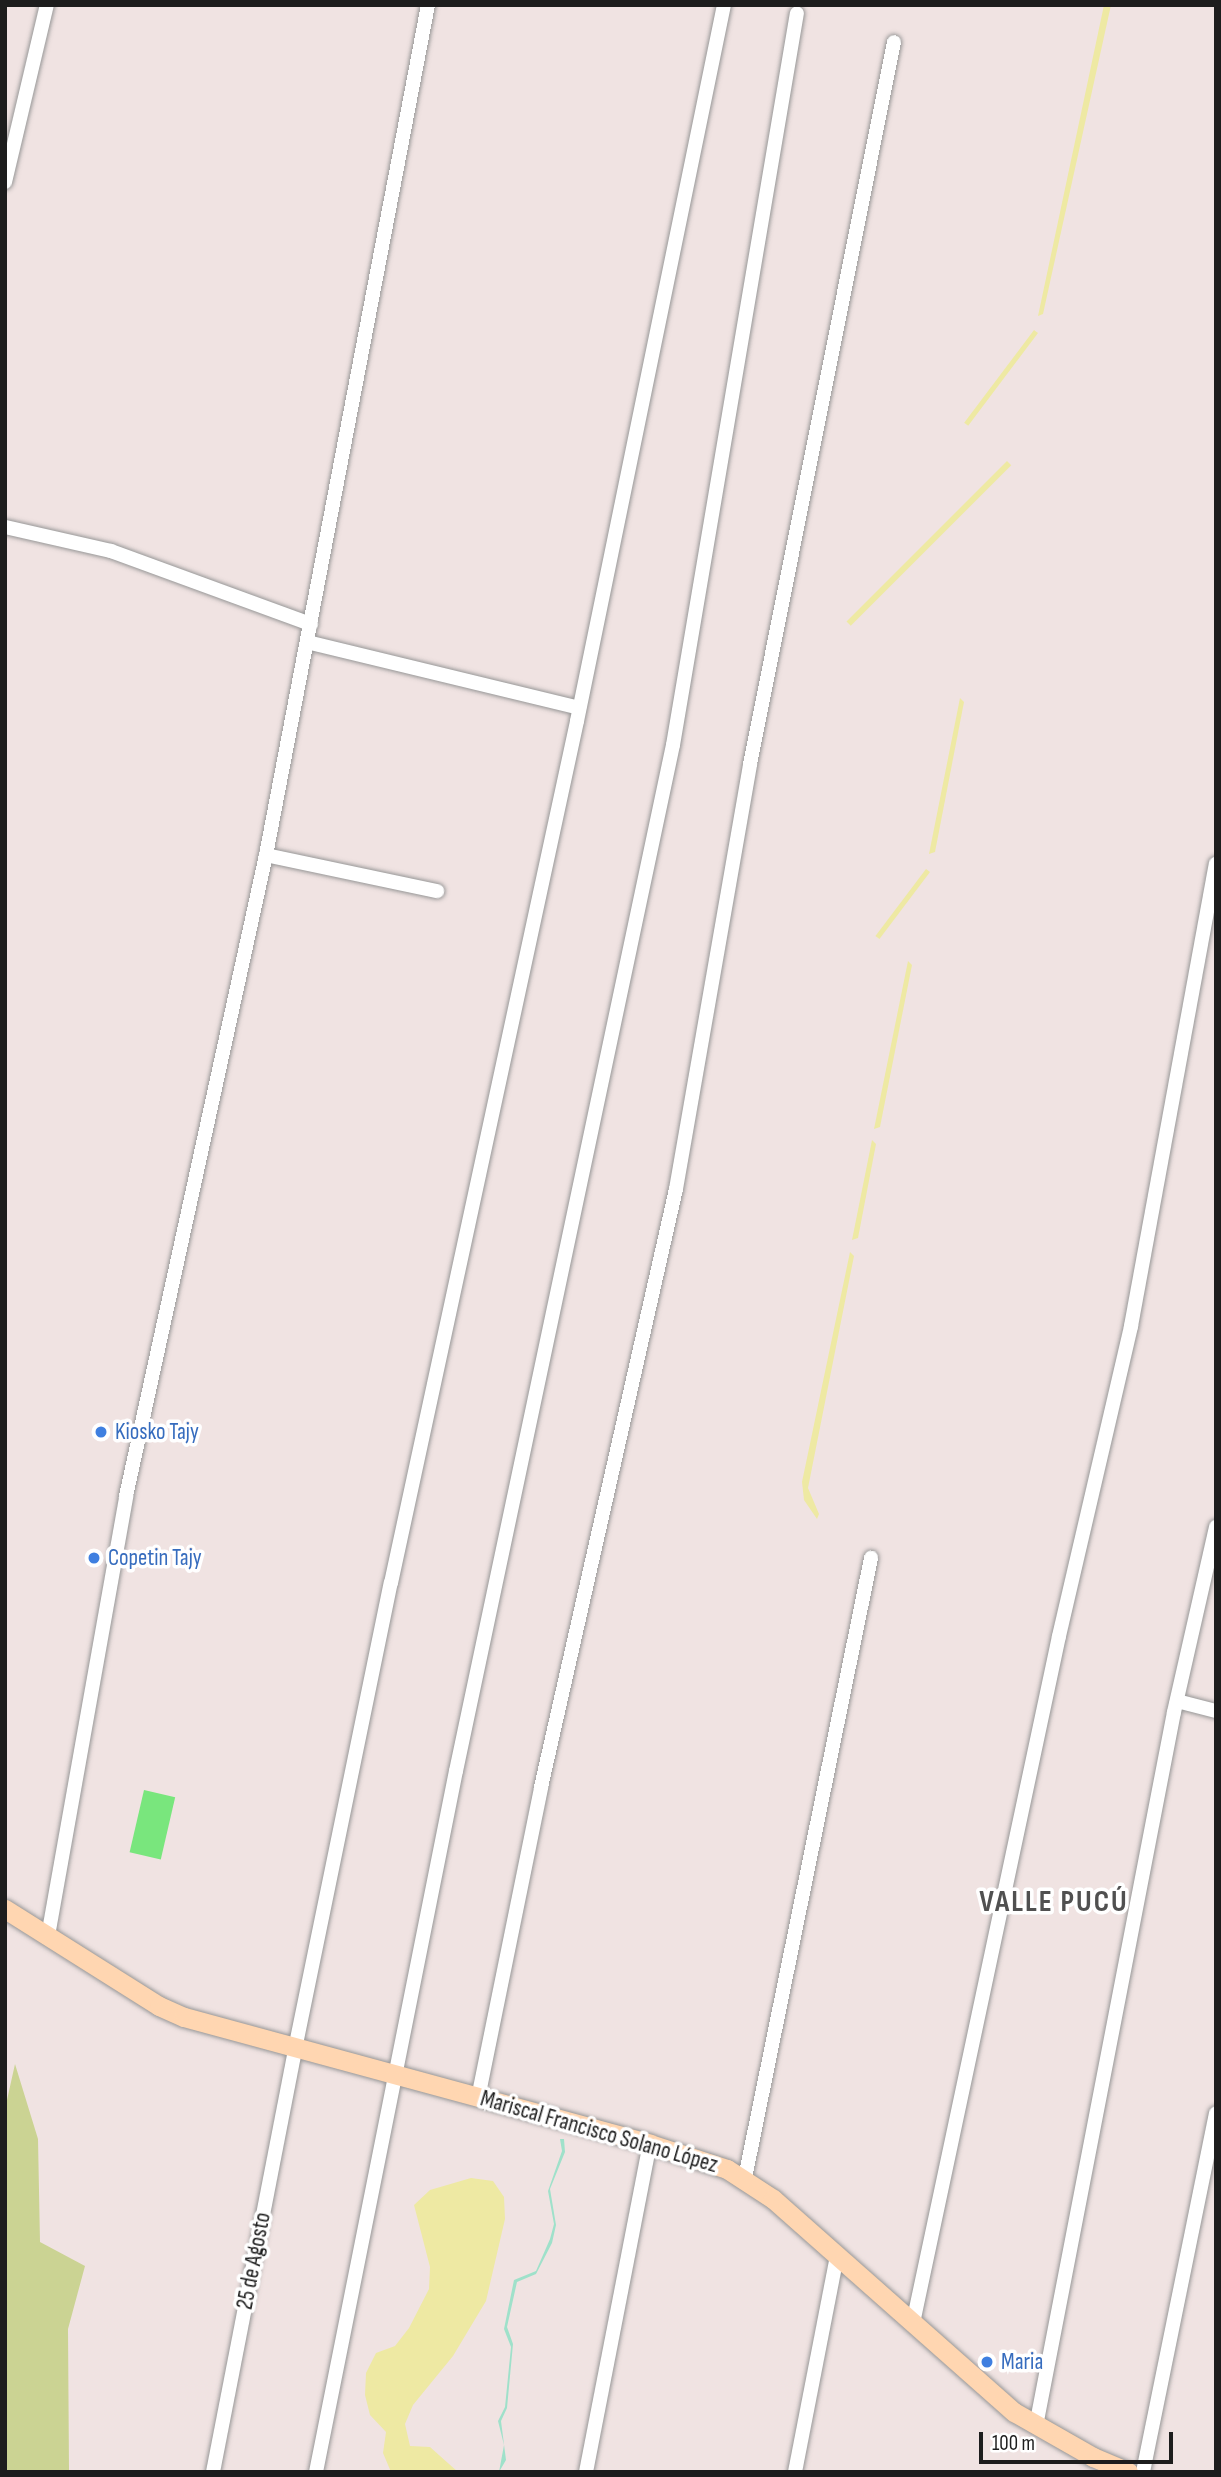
<!DOCTYPE html>
<meta charset="utf-8">
<style>
body{margin:0}
#map{position:relative;width:1221px;height:2477px;overflow:hidden;background:#f0e3e2;font-family:"Sofia Sans Condensed",sans-serif}
div>[style]{position:absolute}
[style*='--x']{left:calc(var(--x)*1px);top:calc(var(--y)*1px);width:calc(var(--w)*1px);rotate:calc(var(--a)*1deg)}
.grass>*{inset:0;background:#eee9a3;transform-origin:0 0}
.forest>*{inset:0;background:#cbd393}
.pitch>*{inset:0;background:#79e67d;transform-origin:0 0}
.water>*{inset:0;background:#9fe1ca}
.roads{filter:drop-shadow(0 0 2px #979797) drop-shadow(0 0 2px #979797)}
.minor>*{height:14px;margin:-7px;padding:0 7px;transform-origin:7px;border-radius:7px;background:#fff}
.secondary>*{height:19px;margin:-9.5px;padding:0 9.5px;transform-origin:9.5px;border-radius:9.5px;background:#ffd6b1}
.dots>*{width:19px;height:19px;translate:-50% -50%;box-sizing:border-box;border:4px solid #fff;border-radius:50%}
span{translate:-50% -50%;white-space:nowrap;text-align:center;line-height:1.15;-webkit-text-stroke:7px #fff;paint-order:stroke}
.shop-label{font-size:23px;color:#366cbe}
.left{translate:0 -50%;text-align:left}
.street-label{font-size:23px;color:#1d1d1d}
.district-label{font-size:30px;color:#505050;font-weight:700;letter-spacing:2px}
.frame{position:absolute;inset:0;border:7px solid #1d1d1d;pointer-events:none}
.scale{position:absolute;left:979px;top:2432px;width:194px;height:32px;box-sizing:border-box;border:4px solid #1d1d1d;border-top:0;padding-left:9px;font-size:21px;line-height:24px;white-space:nowrap;color:#1d1d1d;-webkit-text-stroke:5px #fff;paint-order:stroke}
</style>
<div id="map">
<div class="grass">
<div style="clip-path:polygon(1104px 5px,1111px 5px,1043px 314px,1038px 316px)"></div>
<div style="left:1034px;top:330px;width:5px;height:116px;rotate:37deg"></div>
<div style="left:1007px;top:461px;width:6px;height:227px;rotate:45deg"></div>
<div style="clip-path:polygon(960px 698px,964px 702px,935px 852px,929px 854px)"></div>
<div style="left:926px;top:869px;width:5px;height:84px;rotate:37deg"></div>
<div style="clip-path:polygon(908px 961px,912px 965px,880px 1127px,874px 1129px)"></div>
<div style="clip-path:polygon(872px 1140px,876px 1144px,858px 1238px,852px 1240px)"></div>
<div style="clip-path:polygon(850px 1252px,854px 1256px,808px 1488px,819px 1514px,817px 1519px,804px 1500px,802px 1482px)"></div>
<div style="clip-path:polygon(471px 2178px,493px 2181px,504px 2197px,505px 2219px,486px 2301px,453px 2356px,413px 2405px,405px 2424px,410px 2446px,430px 2447px,458px 2472px,391px 2472px,383px 2453px,386px 2432px,370px 2415px,365px 2395px,366px 2373px,376px 2353px,395px 2346px,409px 2328px,429px 2289px,430px 2267px,414px 2205px,430px 2190px)"></div>
</div>
<div class="forest">
<div style="clip-path:polygon(15px 2064px,38px 2139px,40px 2242px,85px 2266px,68px 2329px,69px 2470px,61px 2472px,5px 2472px,5px 2109px)"></div>
</div>
<div class="pitch">
<div style="left:144px;top:1790px;width:32px;height:64px;rotate:13deg"></div>
</div>
<div class="water">
<div style="clip-path:polygon(560px 2139px,564px 2139px,565px 2152px,550px 2189px,556px 2225px,552px 2243px,536px 2274px,517px 2282px,507px 2327px,513px 2344px,507px 2408px,501px 2421px,506px 2460px,499px 2472px,504px 2445px,498px 2421px,505px 2407px,511px 2347px,504px 2329px,514px 2280px,536px 2271px,550px 2239px,554px 2224px,548px 2191px,562px 2151px)"></div>
</div>
<div class="roads">
<div class="minor">
<div style="--x:5;--y:182;--w:182;--a:-76.7"></div>
<div style="--x:5;--y:527;--w:109;--a:12.8"></div>
<div style="--x:111;--y:551;--w:213;--a:20.1"></div>
<div style="--x:307;--y:642;--w:280;--a:13.6"></div>
<div style="--x:266;--y:855;--w:175;--a:11.9"></div>
<div style="--x:1177;--y:1701;--w:40;--a:14.4"></div>
<div style="--x:48;--y:1936;--w:447;--a:-79.9"></div>
<div style="--x:126;--y:1496;--w:656;--a:-77.68"></div>
<div style="--x:266;--y:855;--w:865;--a:-79.21"></div>
<div style="--x:478;--y:2098;--w:317;--a:-78.5"></div>
<div style="--x:541;--y:1787;--w:613;--a:-77.28"></div>
<div style="--x:676;--y:1189;--w:431;--a:-80.1"></div>
<div style="--x:750;--y:764;--w:736;--a:-78.72"></div>
<div style="--x:745;--y:2178;--w:633;--a:-78.51"></div>
<div style="--x:913;--y:2323;--w:702;--a:-78"></div>
<div style="--x:1059;--y:1636;--w:318;--a:-76.9"></div>
<div style="--x:1131;--y:1326;--w:470;--a:-79.6"></div>
<div style="--x:1036;--y:2426;--w:727;--a:-79.06"></div>
<div style="--x:1174;--y:1712;--w:190;--a:-77.2"></div>
<div style="--x:213;--y:2472;--w:431;--a:-79"></div>
<div style="--x:295;--y:2049;--w:476;--a:-78.4"></div>
<div style="--x:391;--y:1583;--w:882;--a:-77.82"></div>
<div style="--x:577;--y:721;--w:731;--a:-78.4"></div>
<div style="--x:316;--y:2472;--w:715;--a:-78.71"></div>
<div style="--x:456;--y:1771;--w:1049;--a:-78.06"></div>
<div style="--x:673;--y:745;--w:742;--a:-80.39"></div>
<div style="--x:586;--y:2472;--w:334;--a:-79"></div>
<div style="--x:795;--y:2472;--w:220;--a:-79"></div>
<div style="--x:1143;--y:2472;--w:366;--a:-78.5"></div>
</div>
<div class="secondary">
<div style="--x:5;--y:1909;--w:182;--a:32.2"></div>
<div style="--x:159;--y:2006;--w:27;--a:24"></div>
<div style="--x:184;--y:2017;--w:483;--a:15.2"></div>
<div style="--x:650;--y:2144;--w:81;--a:18"></div>
<div style="--x:727;--y:2169;--w:55;--a:33.1"></div>
<div style="--x:773;--y:2199;--w:322;--a:41.5"></div>
<div style="--x:1014;--y:2412;--w:91;--a:29.7"></div>
<div style="--x:1093;--y:2457;--w:38;--a:23"></div>
</div>
</div>
<div class="dots">
<div style="left:101px;top:1432px;background:#3f7fe0"></div>
<div style="left:94px;top:1558px;background:#3f7fe0"></div>
<div style="left:987px;top:2362px;background:#3f7fe0"></div>
</div>
<div class="shop-label">
<span class="left" style="left:115px;top:1432px">Kiosko Tajy</span>
<span class="left" style="left:108px;top:1558px">Copetin Tajy</span>
<span class="left" style="left:1001px;top:2362px">Maria</span>
</div>
<div class="street-label">
<span style="left:599px;top:2132px;rotate:16deg">Mariscal Francisco Solano López</span>
<span style="left:254px;top:2261px;rotate:-79deg">25 de Agosto</span>
</div>
<div class="district-label">
<span style="left:1054px;top:1902px">VALLE PUCÚ</span>
</div>
<div class="frame"></div>
<div class="scale">100 m</div>
</div>
